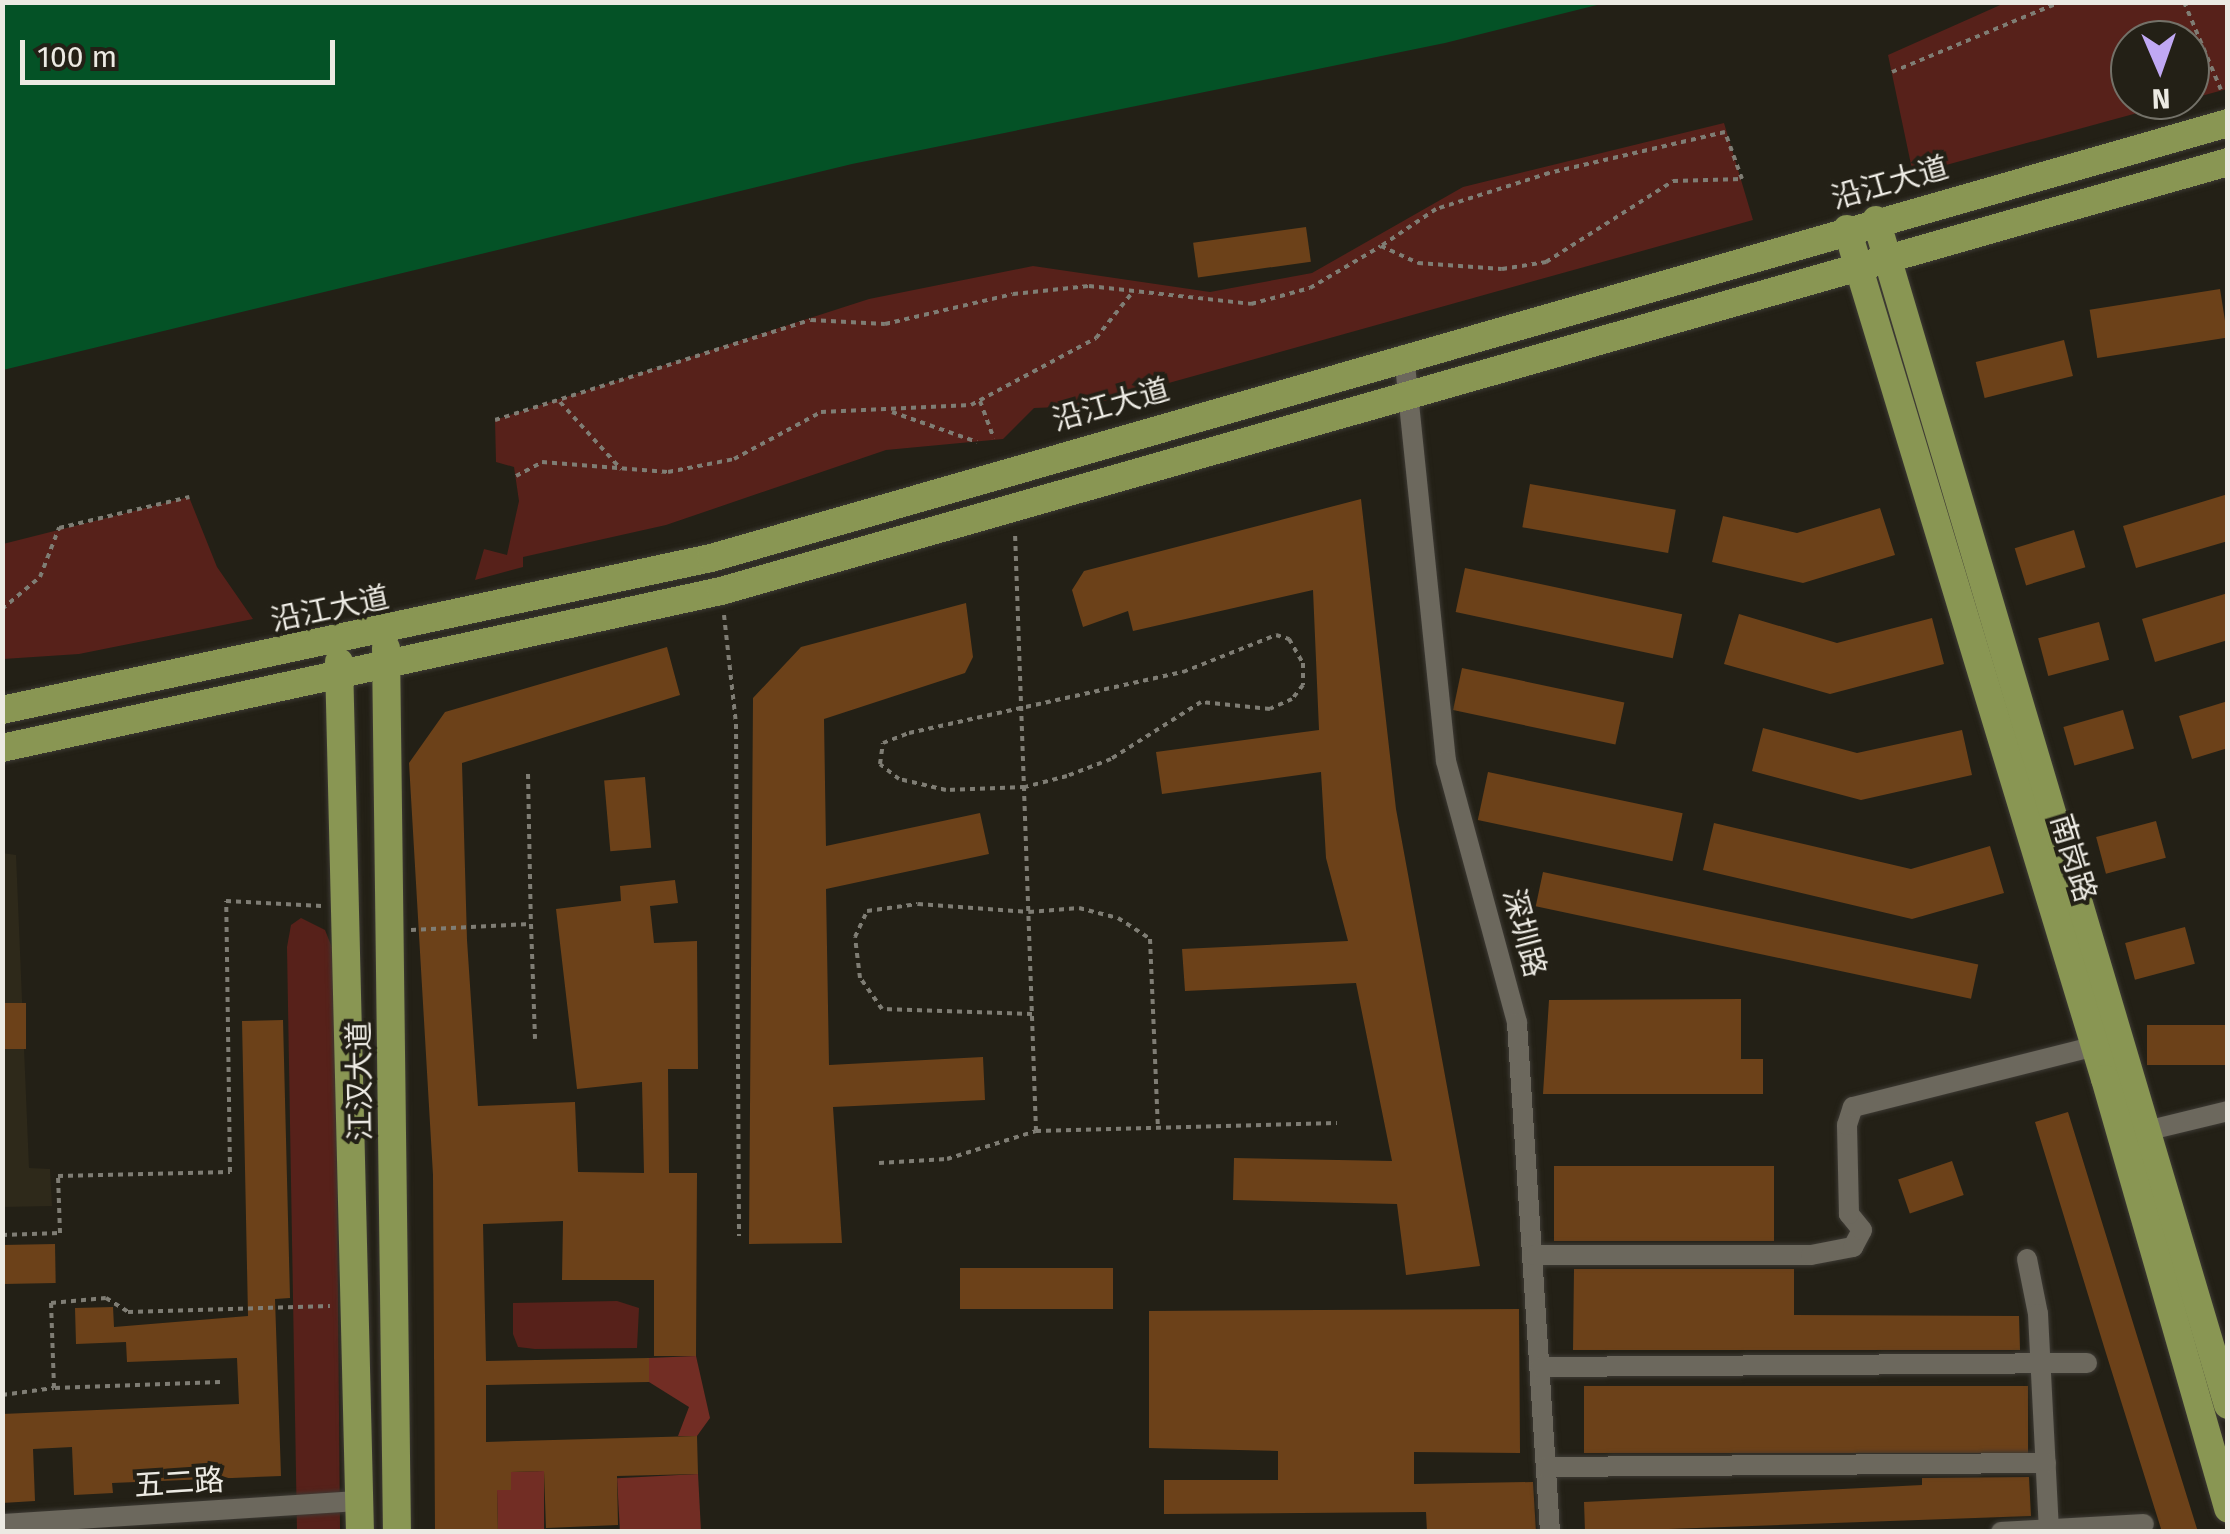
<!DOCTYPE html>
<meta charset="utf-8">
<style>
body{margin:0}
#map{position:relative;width:2230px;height:1534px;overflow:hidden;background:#232016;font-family:"Fira Sans","Noto Sans SC",sans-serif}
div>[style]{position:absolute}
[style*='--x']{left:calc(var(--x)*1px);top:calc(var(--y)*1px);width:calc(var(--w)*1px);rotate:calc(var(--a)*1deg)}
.built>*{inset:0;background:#2e291a}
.green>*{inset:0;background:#57211a}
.forest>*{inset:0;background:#722d24;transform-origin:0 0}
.water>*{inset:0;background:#045226}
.building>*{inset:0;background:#6c4119;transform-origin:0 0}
.path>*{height:4px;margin-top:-2px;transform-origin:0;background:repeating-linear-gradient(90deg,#7f7d74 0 5px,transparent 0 10px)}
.roads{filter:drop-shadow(0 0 2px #3d3a34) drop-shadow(0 0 2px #3d3a34)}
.minor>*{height:20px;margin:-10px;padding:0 10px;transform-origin:10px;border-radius:10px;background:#6c685d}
.major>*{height:28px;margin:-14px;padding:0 14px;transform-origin:14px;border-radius:14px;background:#899653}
span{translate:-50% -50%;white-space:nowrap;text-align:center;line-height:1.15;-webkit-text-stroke:8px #232016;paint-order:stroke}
.street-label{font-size:30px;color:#eceae3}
.frame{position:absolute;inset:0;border:5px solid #eceae3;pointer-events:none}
.north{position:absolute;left:2110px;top:20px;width:100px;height:100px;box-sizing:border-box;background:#232016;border:2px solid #737168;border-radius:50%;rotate:178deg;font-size:28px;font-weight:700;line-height:40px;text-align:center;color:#eceae3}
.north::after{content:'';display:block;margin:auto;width:35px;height:45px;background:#c0a8f4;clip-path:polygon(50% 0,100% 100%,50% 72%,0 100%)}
.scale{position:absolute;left:20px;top:40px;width:315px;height:45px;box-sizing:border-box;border:5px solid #eceae3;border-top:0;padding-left:12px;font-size:30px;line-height:35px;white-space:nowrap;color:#eceae3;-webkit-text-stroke:8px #232016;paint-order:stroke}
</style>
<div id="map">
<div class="built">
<div style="clip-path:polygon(2px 853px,16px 855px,29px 1168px,50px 1169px,52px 1206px,3px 1207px)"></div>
</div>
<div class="green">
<div style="clip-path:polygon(2007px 2px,2227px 3px,2227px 89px,2190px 99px,2190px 40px,2130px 40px,2130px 100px,2185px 100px,1913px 174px,1888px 55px)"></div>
<div style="clip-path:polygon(1724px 123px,1753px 220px,1086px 406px,1034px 408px,1003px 439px,886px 450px,666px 525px,523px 557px,523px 567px,475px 580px,484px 549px,507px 555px,519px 501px,514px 467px,496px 462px,495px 420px,869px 299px,1033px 266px,1210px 292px,1312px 273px,1463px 187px)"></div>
<div style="clip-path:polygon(189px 497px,217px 567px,253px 619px,79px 654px,3px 659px,3px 544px)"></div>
<div style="clip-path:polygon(301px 918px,325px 930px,335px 955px,340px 1531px,297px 1531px,287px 947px,291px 925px)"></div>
<div style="clip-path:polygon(617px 1301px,639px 1308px,637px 1348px,535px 1349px,518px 1347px,513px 1334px,513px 1303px)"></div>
</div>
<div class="forest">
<div style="clip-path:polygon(696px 1356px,710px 1418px,697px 1436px,678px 1436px,689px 1407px,649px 1382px,649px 1358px)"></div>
<div style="clip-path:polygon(544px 1471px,544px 1531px,498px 1531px,497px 1490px,511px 1489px,511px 1472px)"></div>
<div style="left:698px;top:1474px;width:57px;height:81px;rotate:87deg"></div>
</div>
<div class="water">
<div style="clip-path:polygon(2px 3px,3px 2px,1605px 3px,1445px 43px,852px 164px,3px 370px)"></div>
</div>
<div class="building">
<div style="left:1306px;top:227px;width:35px;height:114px;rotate:82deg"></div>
<div style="left:2220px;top:289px;width:49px;height:132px;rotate:81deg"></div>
<div style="left:2064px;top:340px;width:37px;height:91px;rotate:76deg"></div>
<div style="left:1530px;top:484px;width:148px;height:44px;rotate:10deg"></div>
<div style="clip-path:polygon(2228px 494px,2228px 541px,2136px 568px,2123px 526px)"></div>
<div style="clip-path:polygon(1361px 499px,1396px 809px,1480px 1266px,1406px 1275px,1397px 1204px,1233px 1200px,1234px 1158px,1392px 1161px,1356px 983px,1185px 991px,1182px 949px,1348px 941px,1326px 858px,1321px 772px,1162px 794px,1156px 752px,1319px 730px,1313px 590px,1133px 631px,1128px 611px,1083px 627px,1072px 590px,1084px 571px)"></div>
<div style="clip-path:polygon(1880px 508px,1895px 555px,1803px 583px,1712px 562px,1723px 516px,1797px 533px)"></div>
<div style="left:2074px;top:530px;width:39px;height:62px;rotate:73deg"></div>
<div style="left:1465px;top:568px;width:222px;height:45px;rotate:12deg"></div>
<div style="clip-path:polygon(2228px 593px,2228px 640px,2155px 662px,2142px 619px)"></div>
<div style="clip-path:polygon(966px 603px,973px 657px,965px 673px,824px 719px,826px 846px,980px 813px,989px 854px,826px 889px,829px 1065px,983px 1057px,985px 1100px,833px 1107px,842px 1243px,749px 1244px,753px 698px,801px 647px)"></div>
<div style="clip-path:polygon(1739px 614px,1837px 643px,1932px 618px,1944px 664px,1830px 694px,1724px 664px)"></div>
<div style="left:2099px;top:622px;width:39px;height:63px;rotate:75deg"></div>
<div style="clip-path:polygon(667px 647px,680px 695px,462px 763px,467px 940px,478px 1106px,575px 1102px,578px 1172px,644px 1173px,642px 1082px,577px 1089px,556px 909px,621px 901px,620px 886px,675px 880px,678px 903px,650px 906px,654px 943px,697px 941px,698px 1069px,668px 1069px,669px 1173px,697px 1173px,696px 1356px,654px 1356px,654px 1280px,562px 1280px,563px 1221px,483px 1224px,486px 1361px,649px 1358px,649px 1382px,486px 1385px,486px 1442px,697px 1436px,698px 1474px,617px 1476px,618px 1525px,546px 1528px,544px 1471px,511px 1472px,511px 1490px,497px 1490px,498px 1532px,435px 1532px,433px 1175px,409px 763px,445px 712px)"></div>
<div style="left:1462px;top:668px;width:166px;height:43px;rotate:12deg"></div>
<div style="clip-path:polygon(2228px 701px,2228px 748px,2192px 759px,2179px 716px)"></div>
<div style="left:2123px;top:710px;width:40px;height:62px;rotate:74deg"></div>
<div style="clip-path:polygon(1763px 728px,1857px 753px,1962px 730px,1972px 775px,1861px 800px,1752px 771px)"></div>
<div style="left:1488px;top:772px;width:199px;height:49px;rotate:12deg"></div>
<div style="left:645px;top:777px;width:71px;height:41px;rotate:85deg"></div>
<div style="left:2156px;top:821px;width:38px;height:62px;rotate:75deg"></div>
<div style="clip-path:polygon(1714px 823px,1911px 869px,1990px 846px,2004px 893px,1912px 919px,1703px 870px)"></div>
<div style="left:1543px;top:872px;width:445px;height:35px;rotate:12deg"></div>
<div style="left:2185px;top:927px;width:38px;height:62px;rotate:75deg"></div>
<div style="clip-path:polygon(1741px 999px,1741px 1059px,1763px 1059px,1763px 1094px,1543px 1094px,1549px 1000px)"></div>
<div style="left:2px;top:1003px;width:24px;height:46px"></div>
<div style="clip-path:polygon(283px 1020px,290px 1298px,275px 1299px,281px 1476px,112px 1483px,113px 1493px,74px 1495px,72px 1447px,33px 1449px,35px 1501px,2px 1503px,2px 1414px,239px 1404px,237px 1358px,127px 1362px,126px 1342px,76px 1344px,75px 1308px,113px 1307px,114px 1327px,248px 1316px,242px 1021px)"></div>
<div style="left:2228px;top:1025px;width:40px;height:81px;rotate:90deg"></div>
<div style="clip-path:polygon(2068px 1112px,2138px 1339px,2198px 1532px,2162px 1532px,2105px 1350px,2035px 1122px)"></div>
<div style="left:1952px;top:1161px;width:36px;height:57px;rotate:71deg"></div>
<div style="left:1774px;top:1166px;width:75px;height:220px;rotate:90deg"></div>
<div style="left:55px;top:1244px;width:39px;height:53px;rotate:89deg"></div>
<div style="left:960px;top:1268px;width:153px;height:41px"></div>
<div style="clip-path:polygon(1574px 1269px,1794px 1269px,1794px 1315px,2019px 1316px,2020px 1350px,1573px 1350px)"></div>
<div style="clip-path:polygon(1519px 1309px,1520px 1453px,1414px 1452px,1414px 1484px,1533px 1482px,1536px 1532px,1427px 1532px,1426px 1512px,1164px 1514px,1164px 1480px,1278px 1480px,1278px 1451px,1149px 1448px,1149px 1311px)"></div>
<div style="left:1584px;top:1386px;width:444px;height:67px"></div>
<div style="clip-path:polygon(2029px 1477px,2031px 1516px,1585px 1532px,1584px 1502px,1922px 1485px,1922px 1478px)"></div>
</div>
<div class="path">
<div style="--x:2184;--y:2;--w:95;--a:67.2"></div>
<div style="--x:1892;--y:72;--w:182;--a:-22.6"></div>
<div style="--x:980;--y:401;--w:40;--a:69.8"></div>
<div style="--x:560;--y:402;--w:91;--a:47.7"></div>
<div style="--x:892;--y:412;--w:90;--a:19.4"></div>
<div style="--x:495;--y:420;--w:331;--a:-17.6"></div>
<div style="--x:811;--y:320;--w:74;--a:3.1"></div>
<div style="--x:885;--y:324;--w:131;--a:-13.2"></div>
<div style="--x:1013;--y:294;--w:76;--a:-6"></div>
<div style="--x:1089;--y:286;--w:163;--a:6.3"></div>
<div style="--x:1251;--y:304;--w:61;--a:-15.2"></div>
<div style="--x:1310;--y:288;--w:82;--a:-30.6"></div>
<div style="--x:1381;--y:246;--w:41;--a:24.7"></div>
<div style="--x:1418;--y:263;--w:84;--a:4.1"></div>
<div style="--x:1502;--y:269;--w:45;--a:-9"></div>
<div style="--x:1546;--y:262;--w:151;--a:-32.5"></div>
<div style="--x:1673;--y:181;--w:69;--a:-1.7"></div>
<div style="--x:1742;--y:179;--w:50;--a:-109.9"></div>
<div style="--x:1725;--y:132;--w:181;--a:166.9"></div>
<div style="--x:1549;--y:173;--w:119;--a:162.3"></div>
<div style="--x:1436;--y:209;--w:66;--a:146.1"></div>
<div style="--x:516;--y:476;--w:30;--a:-28"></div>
<div style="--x:542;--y:462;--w:126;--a:4.5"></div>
<div style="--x:668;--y:472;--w:67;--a:-11.1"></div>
<div style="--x:734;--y:459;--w:99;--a:-28.4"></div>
<div style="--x:821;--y:412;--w:150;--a:-2.7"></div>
<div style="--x:971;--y:405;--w:142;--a:-28.2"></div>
<div style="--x:1096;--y:338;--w:56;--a:-51.5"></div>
<div style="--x:2;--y:609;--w:50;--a:-40.1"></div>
<div style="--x:40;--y:577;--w:53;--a:-68.8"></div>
<div style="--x:59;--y:528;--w:134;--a:-13.4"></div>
<div style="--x:724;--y:615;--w:110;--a:83.7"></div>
<div style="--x:736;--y:724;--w:512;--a:89.66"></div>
<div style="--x:1276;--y:635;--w:14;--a:17"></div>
<div style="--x:1289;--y:639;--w:28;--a:60"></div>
<div style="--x:1303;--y:663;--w:22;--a:90"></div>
<div style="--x:1303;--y:685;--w:18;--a:128"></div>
<div style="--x:1292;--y:699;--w:24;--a:156"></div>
<div style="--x:1270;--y:709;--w:69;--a:-174.2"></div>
<div style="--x:1201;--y:702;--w:107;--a:147.7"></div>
<div style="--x:1111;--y:759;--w:47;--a:158.9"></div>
<div style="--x:1067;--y:776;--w:43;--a:165.3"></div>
<div style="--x:1025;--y:787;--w:79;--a:177.8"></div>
<div style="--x:946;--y:790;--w:48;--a:-166.8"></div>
<div style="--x:899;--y:779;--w:24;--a:-142"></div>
<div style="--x:880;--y:764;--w:21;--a:-82"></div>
<div style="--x:883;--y:743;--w:28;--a:-21"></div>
<div style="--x:909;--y:733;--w:281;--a:-12.6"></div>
<div style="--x:1183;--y:672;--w:100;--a:-21.7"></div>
<div style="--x:528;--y:774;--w:150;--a:88.9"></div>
<div style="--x:411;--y:930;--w:120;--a:-2.9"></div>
<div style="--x:531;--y:924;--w:115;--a:88"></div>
<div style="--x:1032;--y:1014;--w:150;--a:-178.1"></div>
<div style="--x:882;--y:1009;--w:38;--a:-125"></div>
<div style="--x:860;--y:978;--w:41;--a:-97"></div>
<div style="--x:855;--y:937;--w:29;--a:-65"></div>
<div style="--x:867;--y:911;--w:51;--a:-7.8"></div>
<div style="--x:918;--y:904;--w:111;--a:4.1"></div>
<div style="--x:1029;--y:912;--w:50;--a:-4.6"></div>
<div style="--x:1079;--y:908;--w:40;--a:14.4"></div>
<div style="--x:1118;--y:918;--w:38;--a:33"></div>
<div style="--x:1150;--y:939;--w:189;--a:87.6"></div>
<div style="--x:1036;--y:1131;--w:301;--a:-1.5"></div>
<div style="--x:879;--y:1163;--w:68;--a:-3.4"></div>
<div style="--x:947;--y:1159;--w:93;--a:-17.5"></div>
<div style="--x:1036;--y:1131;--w:599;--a:-92.01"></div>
<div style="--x:2;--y:1235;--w:58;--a:-2"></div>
<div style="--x:60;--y:1233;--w:57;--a:-92"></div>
<div style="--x:58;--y:1176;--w:172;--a:-1.3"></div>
<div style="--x:230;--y:1172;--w:271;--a:-90.8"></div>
<div style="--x:226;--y:901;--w:96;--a:3"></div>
<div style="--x:220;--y:1382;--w:166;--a:177.9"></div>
<div style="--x:54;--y:1388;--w:85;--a:-92"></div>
<div style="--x:51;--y:1303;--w:55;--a:-5.2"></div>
<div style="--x:106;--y:1298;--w:26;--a:32"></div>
<div style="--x:128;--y:1312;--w:202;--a:-1.7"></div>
<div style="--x:2;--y:1395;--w:52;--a:-7.7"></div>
</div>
<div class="roads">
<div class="minor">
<div style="--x:1404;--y:355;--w:408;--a:84.1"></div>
<div style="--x:1446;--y:761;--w:271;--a:74.8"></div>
<div style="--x:1517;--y:1023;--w:510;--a:86.29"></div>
<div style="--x:2150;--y:1130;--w:80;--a:-13.7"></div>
<div style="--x:1534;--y:1255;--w:277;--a:0"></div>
<div style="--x:1811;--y:1255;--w:43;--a:-10.8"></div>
<div style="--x:1853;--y:1247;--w:19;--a:-62"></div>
<div style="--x:1862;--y:1230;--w:21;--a:-129"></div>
<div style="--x:1849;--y:1214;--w:89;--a:-91.3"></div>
<div style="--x:1847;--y:1125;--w:19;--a:-72"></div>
<div style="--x:1853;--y:1107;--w:251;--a:-14.1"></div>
<div style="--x:2027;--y:1259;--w:56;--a:78.7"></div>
<div style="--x:2038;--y:1314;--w:218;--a:87.1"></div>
<div style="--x:1540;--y:1367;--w:547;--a:-0.42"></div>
<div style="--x:1546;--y:1467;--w:500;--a:-0.46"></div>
<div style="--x:2;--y:1524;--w:358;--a:-3.7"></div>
<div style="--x:2001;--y:1532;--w:143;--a:-3.2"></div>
</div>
<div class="major">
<div style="--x:1876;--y:220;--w:1236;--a:73.46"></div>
<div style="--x:1847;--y:229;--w:888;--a:73.12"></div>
<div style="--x:2105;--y:1079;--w:447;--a:74"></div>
<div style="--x:386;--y:648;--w:884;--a:89.29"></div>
<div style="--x:339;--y:662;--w:870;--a:88.62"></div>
<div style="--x:2;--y:710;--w:725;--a:-12.1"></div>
<div style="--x:711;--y:558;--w:1578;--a:-16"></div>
<div style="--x:2;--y:748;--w:736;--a:-12.32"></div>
<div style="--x:721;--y:591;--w:1567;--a:-15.89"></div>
</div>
</div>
<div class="street-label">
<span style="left:1890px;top:183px;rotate:-16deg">沿江大道</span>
<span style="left:1111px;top:405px;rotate:-16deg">沿江大道</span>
<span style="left:330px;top:609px;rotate:-12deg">沿江大道</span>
<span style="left:2073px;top:858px;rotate:73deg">南岗路</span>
<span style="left:1524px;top:933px;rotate:75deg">深圳路</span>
<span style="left:360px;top:1081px;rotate:-91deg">江汉大道</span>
<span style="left:179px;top:1483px;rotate:-4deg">五二路</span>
</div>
<div class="frame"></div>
<div class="north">N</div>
<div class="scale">100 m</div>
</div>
